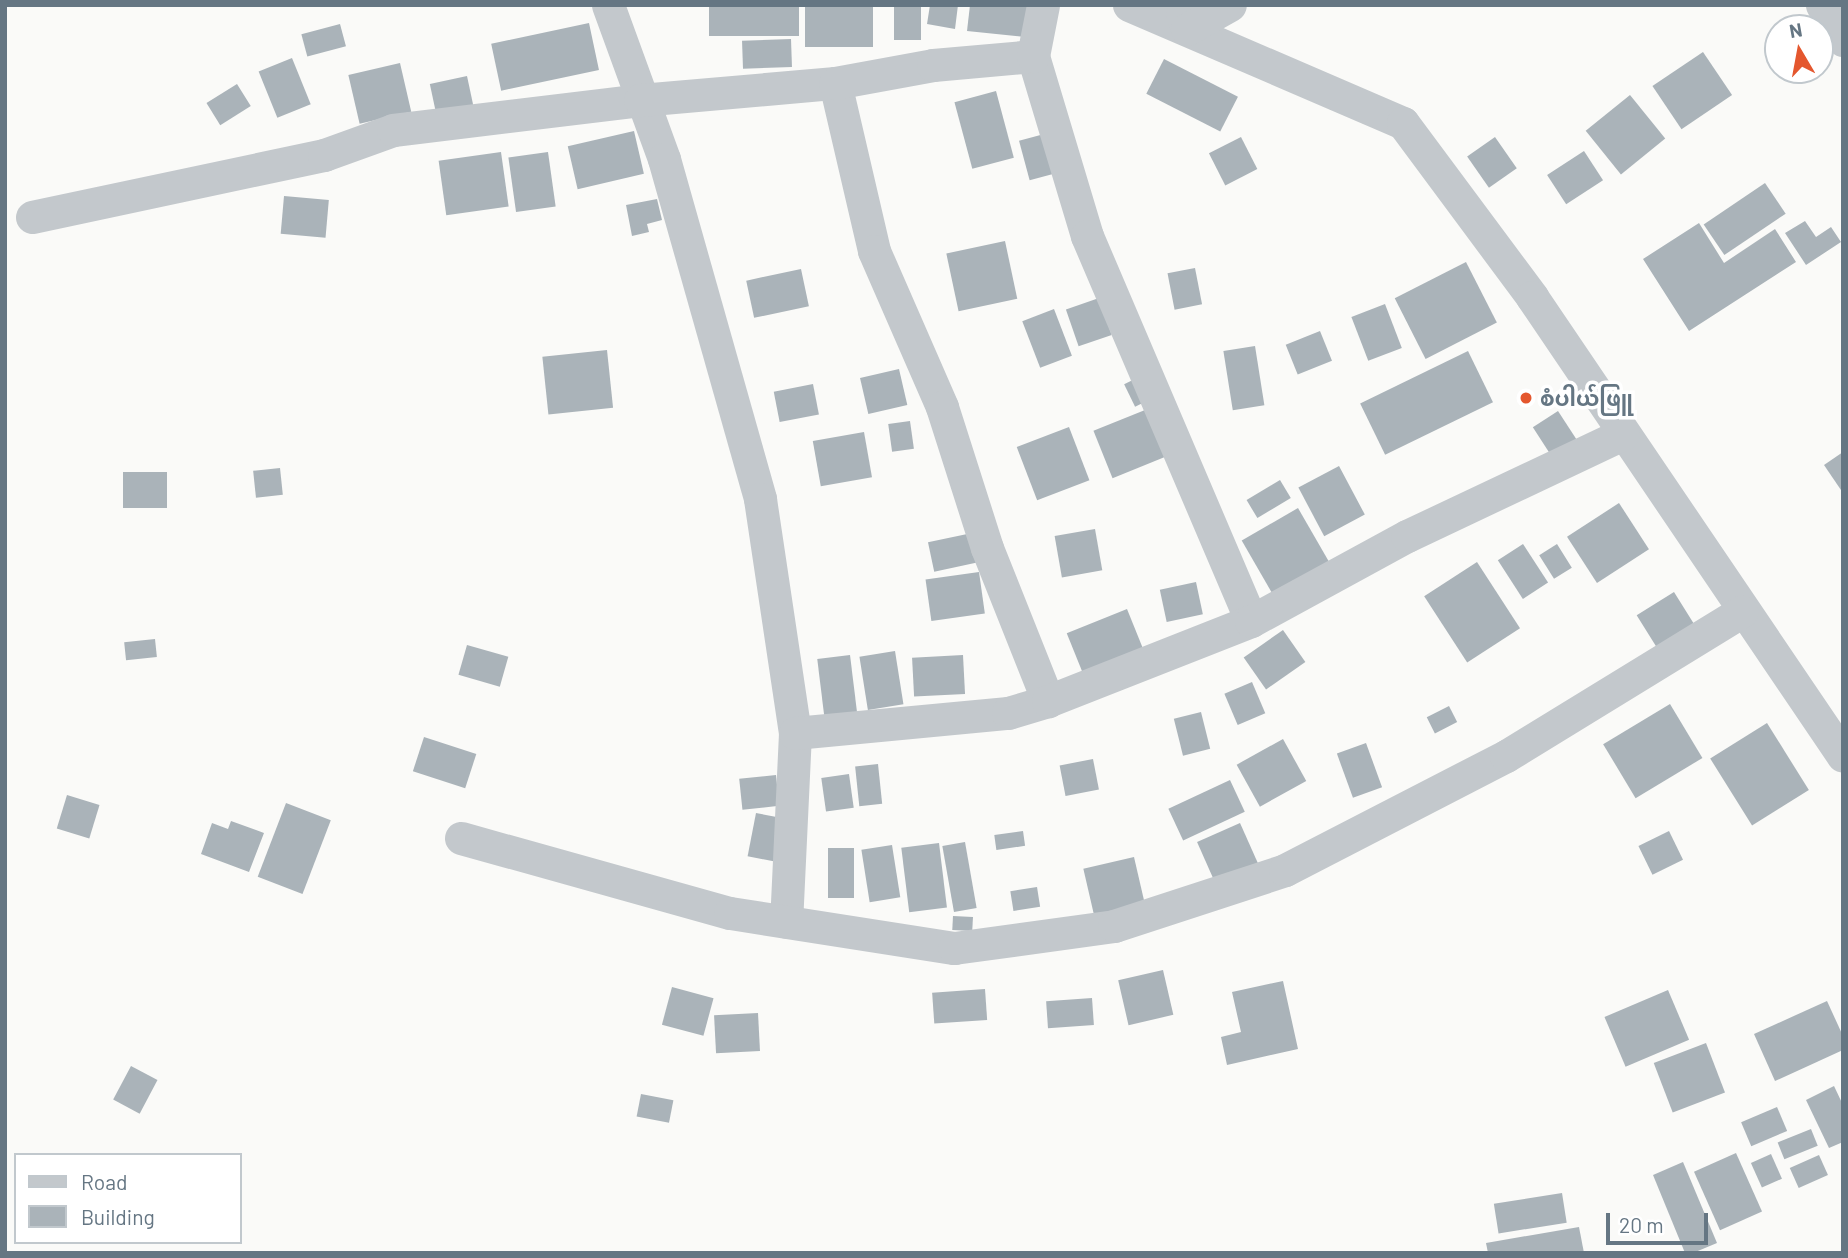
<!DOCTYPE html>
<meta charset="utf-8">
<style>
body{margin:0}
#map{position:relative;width:1848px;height:1258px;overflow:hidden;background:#fafaf8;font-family:Barlow,"Noto Sans Myanmar",sans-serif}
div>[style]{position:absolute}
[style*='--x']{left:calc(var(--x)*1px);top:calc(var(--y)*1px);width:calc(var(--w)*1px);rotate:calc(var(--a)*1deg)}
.building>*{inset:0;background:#aab3b9;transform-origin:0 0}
.minor>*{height:33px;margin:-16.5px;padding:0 16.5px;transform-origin:16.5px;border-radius:16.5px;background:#c3c8cc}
.dots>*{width:19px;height:19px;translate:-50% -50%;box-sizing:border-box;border:4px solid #fff;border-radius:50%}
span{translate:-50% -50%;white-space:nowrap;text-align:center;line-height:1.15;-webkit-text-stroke:7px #fff;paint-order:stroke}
.poi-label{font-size:21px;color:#657683;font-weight:700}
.left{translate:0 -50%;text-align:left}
.frame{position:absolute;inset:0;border:7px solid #657683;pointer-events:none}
.legend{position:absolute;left:14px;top:1153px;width:228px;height:91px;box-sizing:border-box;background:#fff;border:2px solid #c1c8cd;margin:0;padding:9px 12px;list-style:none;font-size:21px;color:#657683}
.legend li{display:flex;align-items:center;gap:14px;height:35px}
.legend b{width:35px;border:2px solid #c1c8cd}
.north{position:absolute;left:1764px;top:14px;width:70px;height:70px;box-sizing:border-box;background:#fff;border:2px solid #c1c8cd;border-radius:50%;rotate:350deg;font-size:19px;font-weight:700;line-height:28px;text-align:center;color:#657683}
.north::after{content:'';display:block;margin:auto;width:24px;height:32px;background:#e4572e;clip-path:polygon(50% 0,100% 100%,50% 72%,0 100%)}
.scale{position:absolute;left:1606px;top:1213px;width:102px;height:32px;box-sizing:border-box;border:4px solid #657683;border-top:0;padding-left:9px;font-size:21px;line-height:24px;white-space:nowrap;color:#657683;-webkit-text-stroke:5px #fff;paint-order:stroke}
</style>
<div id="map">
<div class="building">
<div style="left:709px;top:5px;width:90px;height:31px"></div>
<div style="left:805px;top:5px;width:68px;height:42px"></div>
<div style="left:894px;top:5px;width:27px;height:35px"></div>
<div style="clip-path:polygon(930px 5px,958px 5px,955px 29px,927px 24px)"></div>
<div style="clip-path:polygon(970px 5px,1028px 5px,1025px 37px,967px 31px)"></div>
<div style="left:589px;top:23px;width:48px;height:100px;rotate:78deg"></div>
<div style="left:340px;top:24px;width:23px;height:40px;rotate:75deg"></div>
<div style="left:791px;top:39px;width:28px;height:49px;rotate:88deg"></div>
<div style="left:1703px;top:52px;width:52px;height:61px;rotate:56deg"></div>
<div style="left:292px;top:58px;width:50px;height:36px;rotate:68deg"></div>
<div style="left:1164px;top:59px;width:83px;height:39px;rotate:27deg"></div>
<div style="left:400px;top:63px;width:50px;height:53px;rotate:77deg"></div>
<div style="left:467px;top:76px;width:30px;height:38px;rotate:78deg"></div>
<div style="left:237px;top:84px;width:26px;height:36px;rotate:58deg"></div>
<div style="left:996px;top:91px;width:69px;height:43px;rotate:75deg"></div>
<div style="left:1630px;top:95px;width:56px;height:57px;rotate:51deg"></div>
<div style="left:634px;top:131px;width:44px;height:68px;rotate:77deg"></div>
<div style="left:1048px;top:133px;width:41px;height:30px;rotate:75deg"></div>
<div style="left:1241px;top:137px;width:36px;height:36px;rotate:63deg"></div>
<div style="left:1495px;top:137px;width:38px;height:34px;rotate:55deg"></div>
<div style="left:1584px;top:151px;width:35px;height:44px;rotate:57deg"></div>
<div style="left:501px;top:152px;width:55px;height:63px;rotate:82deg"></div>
<div style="left:548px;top:152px;width:55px;height:40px;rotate:82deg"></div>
<div style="left:1765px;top:183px;width:37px;height:74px;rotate:56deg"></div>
<div style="left:284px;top:196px;width:45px;height:38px;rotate:5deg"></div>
<div style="clip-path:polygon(657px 199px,662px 220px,647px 224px,649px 232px,632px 236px,626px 205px)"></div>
<div style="clip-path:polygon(1805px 221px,1816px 237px,1831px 227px,1841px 242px,1806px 265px,1785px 233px)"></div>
<div style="clip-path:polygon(1699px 223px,1724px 263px,1775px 229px,1796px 262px,1689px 331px,1643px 259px)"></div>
<div style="left:1005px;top:241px;width:59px;height:60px;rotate:78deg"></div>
<div style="left:1466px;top:262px;width:68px;height:80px;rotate:63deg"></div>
<div style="left:1195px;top:268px;width:37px;height:28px;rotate:79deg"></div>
<div style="left:801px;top:269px;width:38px;height:56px;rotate:78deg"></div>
<div style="left:1099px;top:298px;width:39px;height:35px;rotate:71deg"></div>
<div style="left:1385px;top:304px;width:47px;height:36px;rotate:69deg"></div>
<div style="left:1054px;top:309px;width:50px;height:34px;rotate:69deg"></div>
<div style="left:1320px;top:331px;width:32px;height:37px;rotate:68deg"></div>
<div style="left:1255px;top:346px;width:60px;height:32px;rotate:81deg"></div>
<div style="left:607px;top:350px;width:58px;height:65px;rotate:84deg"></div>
<div style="left:1468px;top:351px;width:57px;height:120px;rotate:64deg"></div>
<div style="left:899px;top:369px;width:37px;height:40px;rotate:77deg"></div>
<div style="left:1143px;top:375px;width:25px;height:21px;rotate:64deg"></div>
<div style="left:813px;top:384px;width:31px;height:40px;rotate:79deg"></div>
<div style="left:1150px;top:408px;width:51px;height:61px;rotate:68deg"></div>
<div style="left:1558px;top:411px;width:38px;height:30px;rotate:57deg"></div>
<div style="left:910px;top:421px;width:28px;height:22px;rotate:82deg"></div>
<div style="left:1069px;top:427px;width:57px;height:56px;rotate:69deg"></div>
<div style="left:864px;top:432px;width:46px;height:52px;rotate:80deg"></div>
<div style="clip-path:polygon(1843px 452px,1843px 493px,1824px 465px)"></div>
<div style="left:1339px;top:466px;width:55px;height:46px;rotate:62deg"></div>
<div style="left:280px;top:468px;width:27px;height:27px;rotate:84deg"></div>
<div style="left:167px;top:472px;width:36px;height:44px;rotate:90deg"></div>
<div style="left:1280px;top:480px;width:21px;height:39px;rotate:59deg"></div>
<div style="left:1619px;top:503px;width:55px;height:62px;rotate:57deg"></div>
<div style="left:1298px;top:508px;width:64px;height:65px;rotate:60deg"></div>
<div style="left:1095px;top:529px;width:42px;height:41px;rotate:80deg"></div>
<div style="left:972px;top:533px;width:30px;height:45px;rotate:78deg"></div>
<div style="left:1523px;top:544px;width:46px;height:30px;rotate:57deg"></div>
<div style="left:1557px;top:544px;width:28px;height:21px;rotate:58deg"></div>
<div style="left:1477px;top:562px;width:79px;height:63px;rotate:57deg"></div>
<div style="left:979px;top:572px;width:42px;height:54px;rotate:82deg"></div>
<div style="left:1196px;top:582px;width:33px;height:37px;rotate:78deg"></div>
<div style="left:1674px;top:592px;width:46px;height:44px;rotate:58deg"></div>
<div style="left:1127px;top:609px;width:52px;height:65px;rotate:68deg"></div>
<div style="left:1283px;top:630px;width:39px;height:48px;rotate:55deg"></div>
<div style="left:155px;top:639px;width:18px;height:31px;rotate:84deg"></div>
<div style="left:467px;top:645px;width:43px;height:31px;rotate:16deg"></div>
<div style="left:895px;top:651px;width:54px;height:36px;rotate:81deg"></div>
<div style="left:850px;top:655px;width:59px;height:33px;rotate:83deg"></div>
<div style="left:963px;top:655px;width:39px;height:51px;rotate:87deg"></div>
<div style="left:1252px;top:682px;width:34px;height:30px;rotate:67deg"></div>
<div style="left:1670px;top:704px;width:63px;height:78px;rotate:59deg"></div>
<div style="left:1449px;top:706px;width:18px;height:25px;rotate:63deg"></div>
<div style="left:1201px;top:712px;width:38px;height:28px;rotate:76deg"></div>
<div style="left:1767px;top:723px;width:79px;height:67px;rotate:58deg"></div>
<div style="left:424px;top:737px;width:55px;height:36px;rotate:18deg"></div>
<div style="left:1283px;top:739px;width:48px;height:53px;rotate:61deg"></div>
<div style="left:1366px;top:743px;width:47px;height:31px;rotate:70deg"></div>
<div style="left:1093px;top:759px;width:31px;height:34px;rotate:79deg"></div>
<div style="left:878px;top:764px;width:40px;height:23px;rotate:84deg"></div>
<div style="left:849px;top:774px;width:34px;height:28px;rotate:82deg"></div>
<div style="left:776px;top:775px;width:31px;height:37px;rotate:84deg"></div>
<div style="left:1230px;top:780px;width:35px;height:68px;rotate:65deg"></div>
<div style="left:67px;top:795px;width:34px;height:35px;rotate:17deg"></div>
<div style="left:286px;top:803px;width:48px;height:79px;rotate:21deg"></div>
<div style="left:756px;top:813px;width:33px;height:44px;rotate:11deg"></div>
<div style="clip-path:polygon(231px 821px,264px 833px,249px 872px,201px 854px,212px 823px,228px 829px)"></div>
<div style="left:1240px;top:823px;width:46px;height:47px;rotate:66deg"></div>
<div style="left:1023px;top:831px;width:15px;height:29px;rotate:82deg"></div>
<div style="left:1669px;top:831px;width:32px;height:34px;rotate:64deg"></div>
<div style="left:965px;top:842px;width:67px;height:23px;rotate:80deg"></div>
<div style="left:939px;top:843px;width:65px;height:38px;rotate:83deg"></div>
<div style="left:892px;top:845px;width:53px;height:31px;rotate:81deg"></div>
<div style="left:828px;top:848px;width:26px;height:50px"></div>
<div style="left:1134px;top:857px;width:55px;height:52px;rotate:77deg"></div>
<div style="left:1037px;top:887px;width:20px;height:27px;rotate:81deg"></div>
<div style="left:953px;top:916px;width:20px;height:14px;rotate:3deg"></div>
<div style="left:1163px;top:970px;width:46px;height:46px;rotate:77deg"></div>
<div style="clip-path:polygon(1283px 981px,1298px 1049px,1227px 1065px,1221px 1037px,1241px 1032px,1232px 992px)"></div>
<div style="left:672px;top:987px;width:43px;height:39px;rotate:15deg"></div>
<div style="left:985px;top:989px;width:31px;height:53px;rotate:86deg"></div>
<div style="left:1668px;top:990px;width:54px;height:69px;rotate:67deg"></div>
<div style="left:1092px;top:998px;width:27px;height:46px;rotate:86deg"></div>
<div style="clip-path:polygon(1827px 1001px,1843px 1036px,1843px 1050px,1775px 1081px,1754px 1034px)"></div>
<div style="left:758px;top:1013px;width:38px;height:44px;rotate:87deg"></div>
<div style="left:1706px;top:1043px;width:53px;height:56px;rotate:69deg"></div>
<div style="left:131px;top:1066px;width:30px;height:38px;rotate:28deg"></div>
<div style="clip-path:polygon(1834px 1086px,1843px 1105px,1843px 1142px,1829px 1148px,1806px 1100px)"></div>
<div style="left:641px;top:1094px;width:33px;height:23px;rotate:11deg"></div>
<div style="left:1777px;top:1107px;width:26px;height:39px;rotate:67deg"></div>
<div style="left:1811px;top:1129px;width:18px;height:36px;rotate:68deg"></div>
<div style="left:1736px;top:1153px;width:64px;height:46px;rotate:66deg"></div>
<div style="left:1771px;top:1154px;width:27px;height:22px;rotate:66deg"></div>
<div style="left:1819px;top:1155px;width:22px;height:32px;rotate:66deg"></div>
<div style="clip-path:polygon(1683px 1162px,1717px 1243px,1693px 1253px,1685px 1253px,1653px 1175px)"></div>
<div style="left:1562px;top:1193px;width:30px;height:69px;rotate:81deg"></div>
<div style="clip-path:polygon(1579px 1227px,1584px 1253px,1488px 1253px,1486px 1243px)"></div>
</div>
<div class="minor">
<div style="--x:608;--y:5;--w:164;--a:70"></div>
<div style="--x:664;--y:159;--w:353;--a:74.2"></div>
<div style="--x:760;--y:499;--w:237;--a:81.5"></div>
<div style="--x:795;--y:733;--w:189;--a:92.7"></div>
<div style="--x:1129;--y:5;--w:298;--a:23.3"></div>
<div style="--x:1403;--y:123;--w:217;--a:53.4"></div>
<div style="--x:1532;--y:297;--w:554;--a:55.88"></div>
<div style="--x:1822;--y:5;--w:41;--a:59"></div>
<div style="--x:1182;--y:14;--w:16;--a:72"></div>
<div style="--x:1187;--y:29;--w:49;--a:-29.2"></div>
<div style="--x:1033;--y:56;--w:188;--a:73.3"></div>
<div style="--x:1087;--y:236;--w:418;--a:66.9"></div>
<div style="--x:835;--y:83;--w:172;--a:76.9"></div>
<div style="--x:874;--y:251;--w:170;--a:66.4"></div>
<div style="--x:942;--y:407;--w:148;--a:72.3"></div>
<div style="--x:987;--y:548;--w:165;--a:68.3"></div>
<div style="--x:32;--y:217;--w:299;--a:-12"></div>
<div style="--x:324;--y:155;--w:73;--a:-19.9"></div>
<div style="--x:393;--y:130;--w:249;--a:-6.9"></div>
<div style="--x:640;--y:100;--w:196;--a:-5"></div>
<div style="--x:835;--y:83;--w:100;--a:-10.4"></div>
<div style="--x:933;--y:65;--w:100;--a:-5.1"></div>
<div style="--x:1033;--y:56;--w:52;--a:-78.9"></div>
<div style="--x:795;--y:733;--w:214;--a:-5.4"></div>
<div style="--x:1008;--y:713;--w:42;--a:-16.7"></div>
<div style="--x:1048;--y:701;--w:218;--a:-21.5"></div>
<div style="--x:1251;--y:621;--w:178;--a:-28.6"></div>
<div style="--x:1407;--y:536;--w:239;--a:-25.3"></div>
<div style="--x:461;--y:838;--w:279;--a:15.6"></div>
<div style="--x:730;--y:913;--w:227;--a:8.9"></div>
<div style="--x:954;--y:948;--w:162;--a:-7.8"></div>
<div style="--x:1114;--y:926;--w:180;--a:-18.1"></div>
<div style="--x:1285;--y:870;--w:249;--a:-27.3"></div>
<div style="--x:1506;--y:756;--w:276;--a:-31.5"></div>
</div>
<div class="dots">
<div style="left:1526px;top:398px;background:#e4572e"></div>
</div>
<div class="poi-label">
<span class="left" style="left:1540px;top:398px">စံပါယ်ဖြူ</span>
</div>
<div class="frame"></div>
<ul class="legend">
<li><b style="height:9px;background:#c3c8cc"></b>Road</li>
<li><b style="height:19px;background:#aab3b9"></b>Building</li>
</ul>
<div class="north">N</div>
<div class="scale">20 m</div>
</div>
